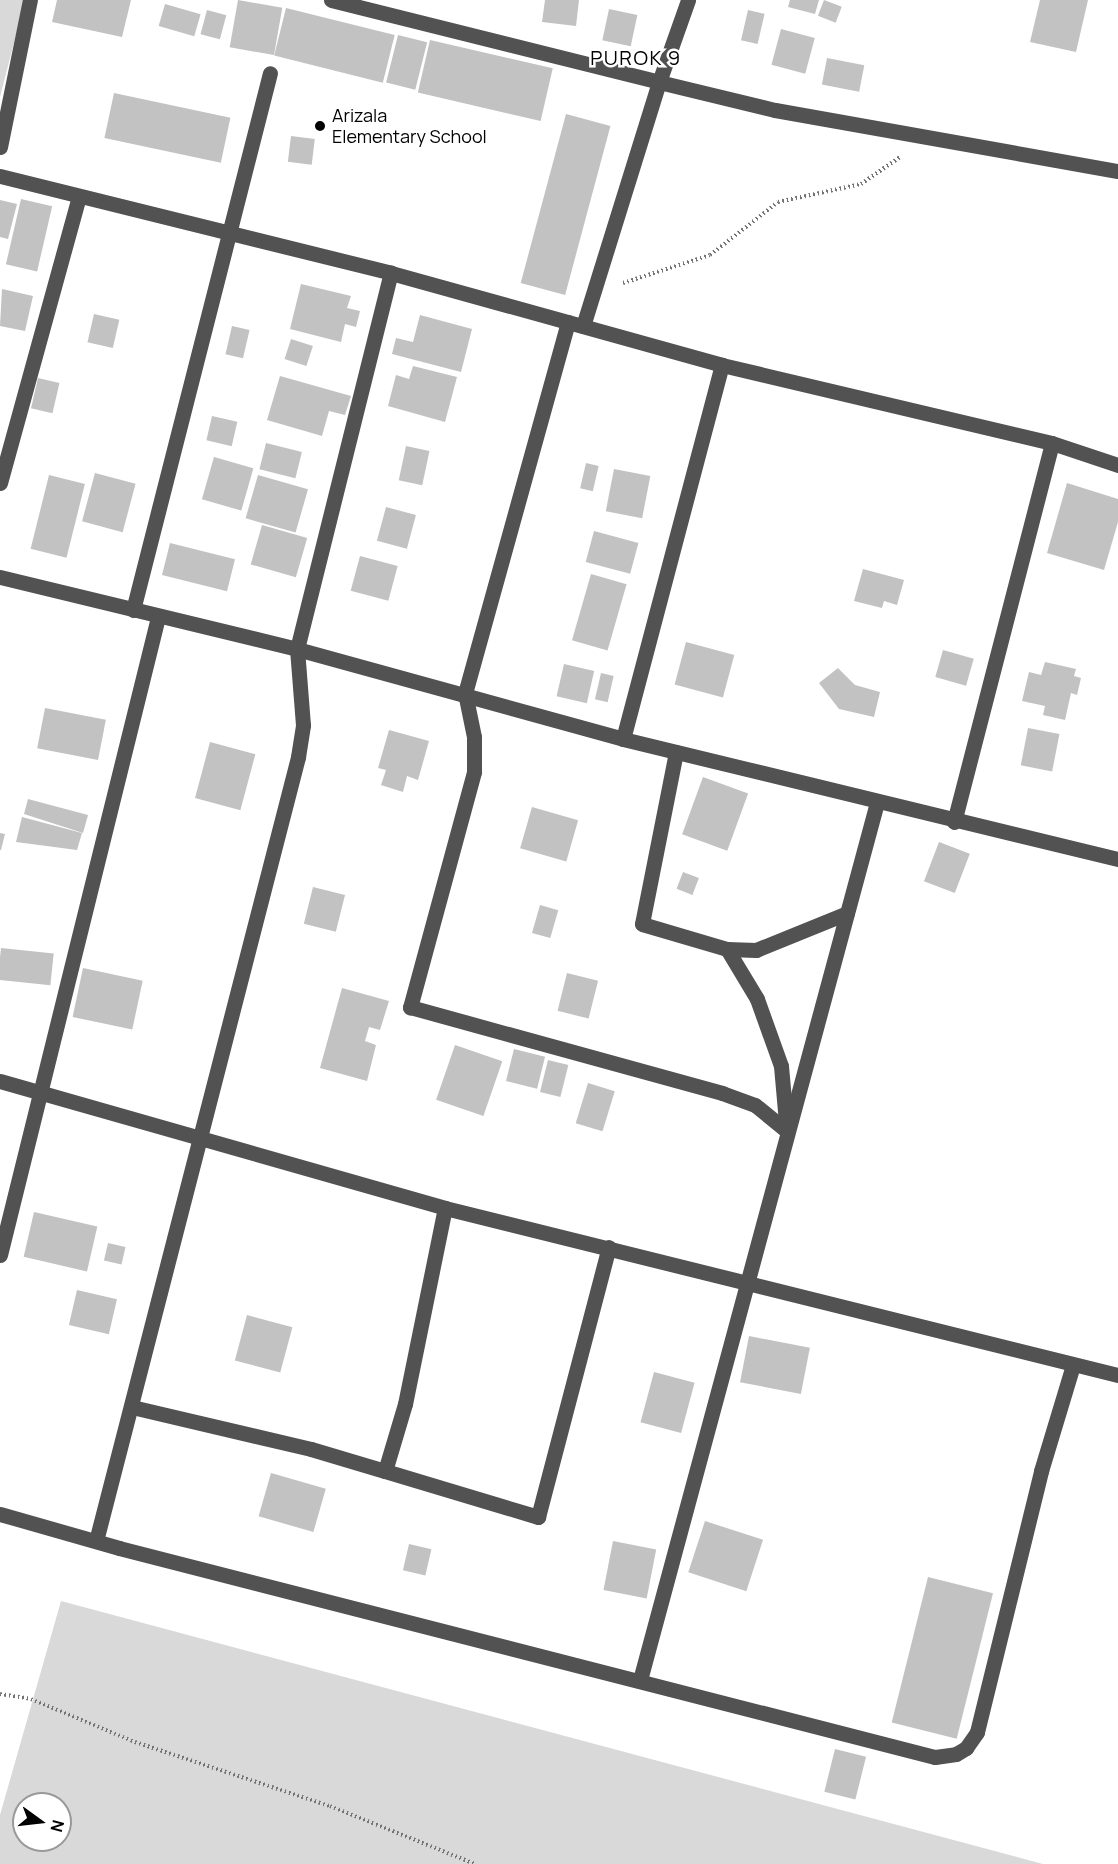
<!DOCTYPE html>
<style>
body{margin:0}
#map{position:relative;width:1118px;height:1864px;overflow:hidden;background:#fff;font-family:Manrope,sans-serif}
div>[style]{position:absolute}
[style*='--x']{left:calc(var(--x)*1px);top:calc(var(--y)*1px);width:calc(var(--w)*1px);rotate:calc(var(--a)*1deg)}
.green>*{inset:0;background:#d9d9d9}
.building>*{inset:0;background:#c2c2c2;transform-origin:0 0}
.path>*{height:4px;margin-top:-2px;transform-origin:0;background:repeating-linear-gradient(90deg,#747474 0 1.5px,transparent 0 4.5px)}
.minor>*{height:15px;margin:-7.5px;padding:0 7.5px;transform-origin:7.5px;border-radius:7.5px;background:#525252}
.dots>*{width:16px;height:16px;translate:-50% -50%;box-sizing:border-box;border:3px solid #fff;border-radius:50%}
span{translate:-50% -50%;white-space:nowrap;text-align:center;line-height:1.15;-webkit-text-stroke:5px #fff;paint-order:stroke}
.poi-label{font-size:18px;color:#000}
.left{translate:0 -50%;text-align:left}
.neighbourhood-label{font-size:20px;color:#000;letter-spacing:1.5px}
.north{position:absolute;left:12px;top:1792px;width:60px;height:60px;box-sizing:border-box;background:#fff;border:2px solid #999;border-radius:50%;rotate:105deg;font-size:16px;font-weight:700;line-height:24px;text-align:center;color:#000}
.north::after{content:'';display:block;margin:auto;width:21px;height:27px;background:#000;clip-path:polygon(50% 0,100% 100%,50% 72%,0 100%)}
</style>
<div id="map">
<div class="green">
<div style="clip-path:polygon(0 0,25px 0,0 97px)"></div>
<div style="clip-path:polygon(evenodd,61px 1601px,1043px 1864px,0 1864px,0 1815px,61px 1601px,24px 1804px,60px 1804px,60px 1840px,24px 1840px,24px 1804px)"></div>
</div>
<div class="building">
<div style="clip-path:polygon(57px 0,131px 0,122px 37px,52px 22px)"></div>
<div style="left:238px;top:0;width:45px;height:48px;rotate:10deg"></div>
<div style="clip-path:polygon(545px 0,579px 0,576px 26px,542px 22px)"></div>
<div style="clip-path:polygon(790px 0,819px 0,815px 14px,788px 7px)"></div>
<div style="left:824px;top:0;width:19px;height:17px;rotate:21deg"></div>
<div style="clip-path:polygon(1040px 0,1088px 0,1076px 52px,1030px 42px)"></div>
<div style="left:165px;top:4px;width:37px;height:23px;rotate:16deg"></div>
<div style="left:286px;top:8px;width:112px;height:49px;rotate:14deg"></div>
<div style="left:609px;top:9px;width:29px;height:32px;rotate:12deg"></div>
<div style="left:207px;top:10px;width:20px;height:25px;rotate:15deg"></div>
<div style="left:748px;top:10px;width:17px;height:31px;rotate:13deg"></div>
<div style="left:781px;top:29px;width:35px;height:37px;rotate:15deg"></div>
<div style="left:398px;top:35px;width:30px;height:49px;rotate:14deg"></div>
<div style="left:430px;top:40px;width:126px;height:54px;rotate:13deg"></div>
<div style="left:827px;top:58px;width:38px;height:27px;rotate:11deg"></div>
<div style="left:114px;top:93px;width:119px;height:46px;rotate:12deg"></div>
<div style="left:566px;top:114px;width:46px;height:175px;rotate:15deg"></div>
<div style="left:291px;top:136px;width:24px;height:26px;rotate:7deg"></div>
<div style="left:21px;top:199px;width:32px;height:67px;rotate:13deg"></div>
<div style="clip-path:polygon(0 200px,17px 204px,8px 239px,0 237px)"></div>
<div style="clip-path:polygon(301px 284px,351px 296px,347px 308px,360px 311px,356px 327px,345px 324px,341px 342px,290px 329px)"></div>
<div style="clip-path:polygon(2px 289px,33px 296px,25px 331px,0 326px)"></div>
<div style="left:94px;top:314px;width:26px;height:29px;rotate:13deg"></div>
<div style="clip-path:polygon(420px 315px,472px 329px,461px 372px,392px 354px,396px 338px,413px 342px)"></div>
<div style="left:232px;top:326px;width:18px;height:29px;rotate:13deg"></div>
<div style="left:291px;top:339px;width:23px;height:21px;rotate:18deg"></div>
<div style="clip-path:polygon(413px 366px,457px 377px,445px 422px,388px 406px,396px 375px,409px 379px)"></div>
<div style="clip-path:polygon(280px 376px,351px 396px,345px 415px,329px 411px,322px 436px,267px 420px)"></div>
<div style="left:38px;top:378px;width:22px;height:31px;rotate:13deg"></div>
<div style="left:212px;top:416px;width:26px;height:25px;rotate:13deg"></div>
<div style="left:266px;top:443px;width:37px;height:27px;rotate:14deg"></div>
<div style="left:406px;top:446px;width:24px;height:35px;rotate:12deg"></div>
<div style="left:214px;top:457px;width:41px;height:44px;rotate:16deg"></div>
<div style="left:586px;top:463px;width:13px;height:26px;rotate:13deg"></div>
<div style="left:614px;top:469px;width:37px;height:43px;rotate:11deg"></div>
<div style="left:95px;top:473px;width:42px;height:50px;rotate:15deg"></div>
<div style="left:49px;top:475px;width:37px;height:76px;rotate:14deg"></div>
<div style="left:258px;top:475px;width:52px;height:45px;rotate:16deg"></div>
<div style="clip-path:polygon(1067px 483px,1118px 499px,1118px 522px,1104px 570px,1047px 553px)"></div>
<div style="left:386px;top:507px;width:31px;height:35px;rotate:15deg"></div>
<div style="left:262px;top:525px;width:47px;height:41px;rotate:16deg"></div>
<div style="left:594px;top:531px;width:46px;height:32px;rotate:15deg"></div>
<div style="left:170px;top:543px;width:67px;height:33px;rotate:14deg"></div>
<div style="left:360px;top:556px;width:39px;height:36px;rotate:15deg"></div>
<div style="clip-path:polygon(863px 569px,904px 580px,897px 605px,884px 601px,882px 608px,854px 601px)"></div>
<div style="left:591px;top:574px;width:37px;height:69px;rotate:16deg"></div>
<div style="left:686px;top:642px;width:50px;height:44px;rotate:15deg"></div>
<div style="left:943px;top:650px;width:32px;height:28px;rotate:16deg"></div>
<div style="clip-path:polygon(1045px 662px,1076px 669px,1074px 676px,1081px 678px,1077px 695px,1071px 693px,1065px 720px,1043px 715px,1045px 706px,1022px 701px,1029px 672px,1041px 675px)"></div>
<div style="left:564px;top:664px;width:31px;height:33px;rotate:13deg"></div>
<div style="clip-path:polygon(838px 668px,855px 685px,880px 692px,874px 717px,839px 709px,819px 683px)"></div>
<div style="left:601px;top:673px;width:13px;height:27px;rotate:13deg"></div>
<div style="left:45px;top:708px;width:62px;height:41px;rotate:11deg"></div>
<div style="left:1028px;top:728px;width:32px;height:38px;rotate:11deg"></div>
<div style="clip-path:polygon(389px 730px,429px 741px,418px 780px,407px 776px,403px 792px,381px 785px,386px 770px,378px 768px)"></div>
<div style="left:210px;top:742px;width:47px;height:58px;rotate:15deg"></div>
<div style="left:703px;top:777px;width:48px;height:61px;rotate:20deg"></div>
<div style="clip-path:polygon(28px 799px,88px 815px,83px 833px,24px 814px)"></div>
<div style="left:532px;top:807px;width:48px;height:43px;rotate:16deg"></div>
<div style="clip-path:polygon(22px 817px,82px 833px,77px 850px,16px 842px)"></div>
<div style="clip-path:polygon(0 833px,5px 834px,1px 850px,0 850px)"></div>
<div style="left:939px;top:842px;width:33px;height:42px;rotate:21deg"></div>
<div style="left:683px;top:872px;width:17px;height:18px;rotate:21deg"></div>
<div style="left:313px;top:887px;width:33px;height:38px;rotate:14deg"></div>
<div style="left:540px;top:905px;width:19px;height:29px;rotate:16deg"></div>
<div style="left:1px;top:948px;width:53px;height:32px;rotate:6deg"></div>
<div style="left:83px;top:968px;width:61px;height:50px;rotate:12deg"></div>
<div style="left:567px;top:973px;width:32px;height:39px;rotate:14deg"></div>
<div style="clip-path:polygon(342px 988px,389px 1001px,380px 1030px,369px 1027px,365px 1041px,376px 1045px,367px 1081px,320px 1068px)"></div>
<div style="left:455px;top:1045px;width:50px;height:58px;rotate:19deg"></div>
<div style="left:514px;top:1049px;width:32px;height:33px;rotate:14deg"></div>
<div style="left:548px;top:1060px;width:21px;height:33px;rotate:14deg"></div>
<div style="left:588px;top:1083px;width:28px;height:42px;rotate:17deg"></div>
<div style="left:34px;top:1212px;width:65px;height:46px;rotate:13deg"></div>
<div style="left:108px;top:1243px;width:18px;height:18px;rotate:13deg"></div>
<div style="left:77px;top:1290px;width:41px;height:36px;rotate:13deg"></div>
<div style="left:247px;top:1315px;width:47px;height:47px;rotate:15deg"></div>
<div style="left:749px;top:1336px;width:62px;height:47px;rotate:11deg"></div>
<div style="left:654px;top:1372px;width:42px;height:52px;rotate:15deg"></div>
<div style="left:271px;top:1473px;width:57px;height:45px;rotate:16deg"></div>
<div style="left:705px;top:1521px;width:61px;height:54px;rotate:18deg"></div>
<div style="left:613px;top:1541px;width:44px;height:50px;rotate:11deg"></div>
<div style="left:409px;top:1544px;width:23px;height:27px;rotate:13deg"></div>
<div style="left:928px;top:1577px;width:67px;height:150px;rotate:14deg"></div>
<div style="left:835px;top:1749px;width:32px;height:44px;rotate:14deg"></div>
</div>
<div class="path">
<div style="--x:623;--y:283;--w:91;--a:-17.8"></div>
<div style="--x:710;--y:255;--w:86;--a:-37.9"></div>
<div style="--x:778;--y:202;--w:85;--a:-12.2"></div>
<div style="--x:861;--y:184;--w:47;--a:-34.7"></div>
<div style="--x:0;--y:1694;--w:31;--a:9"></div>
<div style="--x:31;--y:1699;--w:113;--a:22.5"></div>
<div style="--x:135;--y:1742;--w:205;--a:18.2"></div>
<div style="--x:330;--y:1806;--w:156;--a:21.8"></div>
</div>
<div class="minor">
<div style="--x:331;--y:0;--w:338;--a:14"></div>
<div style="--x:659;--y:82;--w:87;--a:-70.5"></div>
<div style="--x:0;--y:147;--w:150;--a:-78.5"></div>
<div style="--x:0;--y:176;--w:403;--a:13.9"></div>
<div style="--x:391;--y:273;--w:344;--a:15.5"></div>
<div style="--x:722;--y:365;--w:339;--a:13.3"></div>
<div style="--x:1052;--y:443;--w:70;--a:18.4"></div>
<div style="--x:568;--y:322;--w:385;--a:105.5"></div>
<div style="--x:465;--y:693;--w:45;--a:78.4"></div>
<div style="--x:474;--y:737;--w:35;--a:90"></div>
<div style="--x:474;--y:772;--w:244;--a:105.2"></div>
<div style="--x:410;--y:1007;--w:324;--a:15.4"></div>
<div style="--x:722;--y:1093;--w:35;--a:20"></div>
<div style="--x:755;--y:1105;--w:41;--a:39.1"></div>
<div style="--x:583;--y:326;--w:256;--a:-72.7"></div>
<div style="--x:659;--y:82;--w:119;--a:13.6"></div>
<div style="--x:775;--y:110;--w:348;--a:10.1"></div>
<div style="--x:0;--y:483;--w:297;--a:-74.6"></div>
<div style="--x:0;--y:577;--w:306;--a:13.6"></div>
<div style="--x:297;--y:649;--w:338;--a:15.4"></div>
<div style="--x:623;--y:739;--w:509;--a:13.63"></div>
<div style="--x:133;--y:610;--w:554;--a:-75.69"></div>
<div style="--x:623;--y:739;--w:387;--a:-75.2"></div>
<div style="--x:676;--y:752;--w:175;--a:101.2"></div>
<div style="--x:642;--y:924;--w:89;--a:16.4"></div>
<div style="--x:727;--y:949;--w:29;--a:2"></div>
<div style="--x:756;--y:950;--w:98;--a:-22.1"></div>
<div style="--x:954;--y:822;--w:391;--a:-75.5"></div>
<div style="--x:727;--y:949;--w:58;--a:59"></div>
<div style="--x:757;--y:999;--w:71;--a:70.3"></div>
<div style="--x:781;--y:1066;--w:56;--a:84.9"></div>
<div style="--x:0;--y:1081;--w:463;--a:15.9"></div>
<div style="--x:445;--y:1208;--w:693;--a:13.94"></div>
<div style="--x:0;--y:1255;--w:657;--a:-76.09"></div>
<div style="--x:132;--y:1407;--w:184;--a:13.2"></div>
<div style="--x:311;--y:1449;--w:77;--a:16.6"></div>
<div style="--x:385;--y:1471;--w:70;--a:-73.4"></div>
<div style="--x:405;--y:1404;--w:200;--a:-78.5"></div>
<div style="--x:385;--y:1471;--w:160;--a:16.7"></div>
<div style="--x:538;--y:1517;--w:279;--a:-75.3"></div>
<div style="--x:0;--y:1514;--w:124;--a:15.9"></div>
<div style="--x:119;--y:1548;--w:842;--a:14.37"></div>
<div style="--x:935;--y:1757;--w:21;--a:-8"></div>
<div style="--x:956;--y:1754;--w:12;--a:-31"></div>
<div style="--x:966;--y:1748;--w:19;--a:-55"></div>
<div style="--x:977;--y:1732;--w:269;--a:-76.2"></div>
<div style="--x:1041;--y:1471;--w:111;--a:-73.2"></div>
<div style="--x:96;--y:1541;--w:810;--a:-75.55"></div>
<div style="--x:298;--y:757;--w:32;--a:-81"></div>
<div style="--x:303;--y:725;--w:76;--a:-94.5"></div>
<div style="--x:297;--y:649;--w:388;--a:-76"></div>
<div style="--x:640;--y:1680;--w:909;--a:-74.89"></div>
</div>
<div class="dots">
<div style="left:320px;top:126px;background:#000"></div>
</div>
<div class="poi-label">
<span class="left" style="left:332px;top:126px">Arizala<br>Elementary School</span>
</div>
<div class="neighbourhood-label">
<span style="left:636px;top:57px">PUROK 9</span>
</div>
<div class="north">N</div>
</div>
